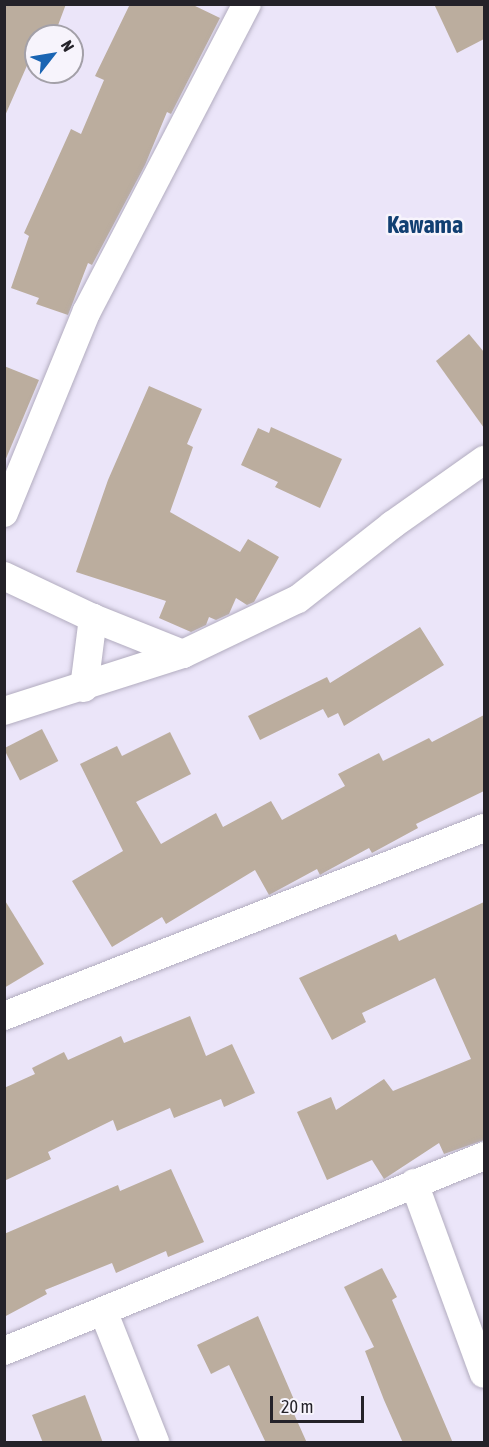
<!DOCTYPE html>
<style>
body{margin:0}
#map{position:relative;width:489px;height:1447px;overflow:hidden;background:#ebe5f9;font-family:"Asap Condensed",sans-serif}
div>[style]{position:absolute}
[style*='--x']{left:calc(var(--x)*1px);top:calc(var(--y)*1px);width:calc(var(--w)*1px);rotate:calc(var(--a)*1deg)}
.building>*{inset:0;background:#bbad9e;transform-origin:0 0}
.roads{filter:drop-shadow(0 0 2px #b2acbf) drop-shadow(0 0 2px #b2acbf)}
.minor>*{height:28px;margin:-14px;padding:0 14px;transform-origin:14px;border-radius:14px;background:#fff}
span{translate:-50% -50%;white-space:nowrap;text-align:center;line-height:1.15;-webkit-text-stroke:5px #f7f4fc;paint-order:stroke}
.district-label{font-size:24px;color:#113f72;font-weight:700}
.frame{position:absolute;inset:0;border:6px solid #242229;pointer-events:none}
.north{position:absolute;left:24px;top:24px;width:60px;height:60px;box-sizing:border-box;background:#f7f4fc;border:2px solid #a3a0a8;border-radius:50%;rotate:59deg;font-size:16px;font-weight:700;line-height:24px;text-align:center;color:#242229}
.north::after{content:'';display:block;margin:auto;width:21px;height:27px;background:#1a64b3;clip-path:polygon(50% 0,100% 100%,50% 72%,0 100%)}
.scale{position:absolute;left:270px;top:1396px;width:94px;height:27px;box-sizing:border-box;border:3px solid #242229;border-top:0;padding-left:8px;font-size:18px;line-height:21px;white-space:nowrap;color:#242229;-webkit-text-stroke:4px #f7f4fc;paint-order:stroke}
</style>
<div id="map">
<div class="building">
<div style="clip-path:polygon(4px 4px,66px 4px,54px 36px,36px 36px,36px 45px,4px 118px)"></div>
<div style="clip-path:polygon(130px 4px,191px 4px,220px 18px,171px 114px,167px 112px,145px 165px,92px 265px,88px 263px,68px 315px,36px 304px,39px 298px,11px 288px,29px 236px,24px 233px,71px 129px,81px 134px,104px 80px,95px 76px)"></div>
<div style="clip-path:polygon(434px 4px,484px 4px,484px 39px,457px 53px)"></div>
<div style="clip-path:polygon(469px 334px,484px 352px,484px 428px,436px 361px)"></div>
<div style="clip-path:polygon(4px 366px,39px 380px,5px 461px,4px 461px)"></div>
<div style="clip-path:polygon(149px 386px,202px 409px,187px 444px,193px 447px,170px 512px,240px 552px,248px 539px,279px 557px,254px 602px,247px 605px,236px 598px,229px 614px,216px 620px,209px 617px,206px 625px,191px 632px,159px 618px,166px 601px,76px 572px,108px 480px)"></div>
<div style="clip-path:polygon(271px 427px,342px 459px,320px 508px,275px 487px,278px 482px,241px 465px,258px 428px,269px 433px)"></div>
<div style="clip-path:polygon(420px 627px,444px 665px,344px 726px,338px 713px,328px 718px,323px 709px,260px 740px,248px 716px,327px 677px,330px 683px)"></div>
<div style="clip-path:polygon(484px 715px,484px 791px,416px 824px,418px 828px,372px 853px,369px 848px,325px 872px,320px 875px,317px 869px,269px 895px,255px 870px,166px 924px,162px 917px,112px 947px,72px 881px,123px 851px,80px 764px,117px 746px,122px 756px,170px 732px,191px 774px,136px 802px,161px 844px,216px 813px,223px 827px,271px 801px,282px 820px,345px 786px,338px 774px,379px 753px,383px 761px,429px 738px,432px 742px)"></div>
<div style="left:42px;top:729px;width:36px;height:43px;rotate:63deg"></div>
<div style="clip-path:polygon(4px 899px,44px 964px,4px 988px)"></div>
<div style="clip-path:polygon(484px 902px,484px 1140px,444px 1154px,439px 1143px,384px 1179px,372px 1160px,327px 1180px,297px 1112px,331px 1097px,336px 1110px,384px 1079px,393px 1091px,471px 1059px,435px 978px,362px 1013px,366px 1022px,332px 1040px,299px 978px,396px 934px,399px 941px)"></div>
<div style="clip-path:polygon(190px 1016px,206px 1056px,232px 1044px,255px 1093px,224px 1107px,221px 1099px,174px 1118px,170px 1108px,117px 1131px,113px 1120px,48px 1152px,51px 1159px,4px 1181px,4px 1088px,35px 1074px,32px 1068px,64px 1052px,68px 1060px,121px 1036px,124px 1043px)"></div>
<div style="clip-path:polygon(171px 1169px,204px 1242px,168px 1257px,166px 1251px,116px 1273px,112px 1263px,45px 1290px,47px 1294px,4px 1317px,4px 1234px,118px 1185px,120px 1191px)"></div>
<div style="clip-path:polygon(382px 1268px,397px 1297px,392px 1300px,453px 1443px,403px 1443px,384px 1400px,365px 1351px,374px 1347px,344px 1287px)"></div>
<div style="clip-path:polygon(258px 1316px,295px 1402px,290px 1405px,307px 1443px,266px 1443px,229px 1365px,211px 1374px,197px 1345px)"></div>
<div style="clip-path:polygon(85px 1395px,103px 1443px,43px 1443px,32px 1415px)"></div>
</div>
<div class="roads">
<div class="minor">
<div style="--x:4;--y:513;--w:218;--a:-67.7"></div>
<div style="--x:87;--y:311;--w:346;--a:-62.5"></div>
<div style="--x:4;--y:576;--w:98;--a:25.3"></div>
<div style="--x:93;--y:618;--w:97;--a:21.8"></div>
<div style="--x:84;--y:688;--w:71;--a:-82.7"></div>
<div style="--x:4;--y:711;--w:188;--a:-17.7"></div>
<div style="--x:183;--y:654;--w:127;--a:-25.6"></div>
<div style="--x:298;--y:599;--w:120;--a:-38.2"></div>
<div style="--x:392;--y:525;--w:113;--a:-35.2"></div>
<div style="--x:4;--y:1016;--w:516;--a:-21.39"></div>
<div style="--x:414;--y:1183;--w:203;--a:69.9"></div>
<div style="--x:104;--y:1313;--w:139;--a:68.4"></div>
<div style="--x:4;--y:1351;--w:518;--a:-22.11"></div>
</div>
</div>
<div class="district-label">
<span style="left:425px;top:225px">Kawama</span>
</div>
<div class="frame"></div>
<div class="north">N</div>
<div class="scale">20 m</div>
</div>
